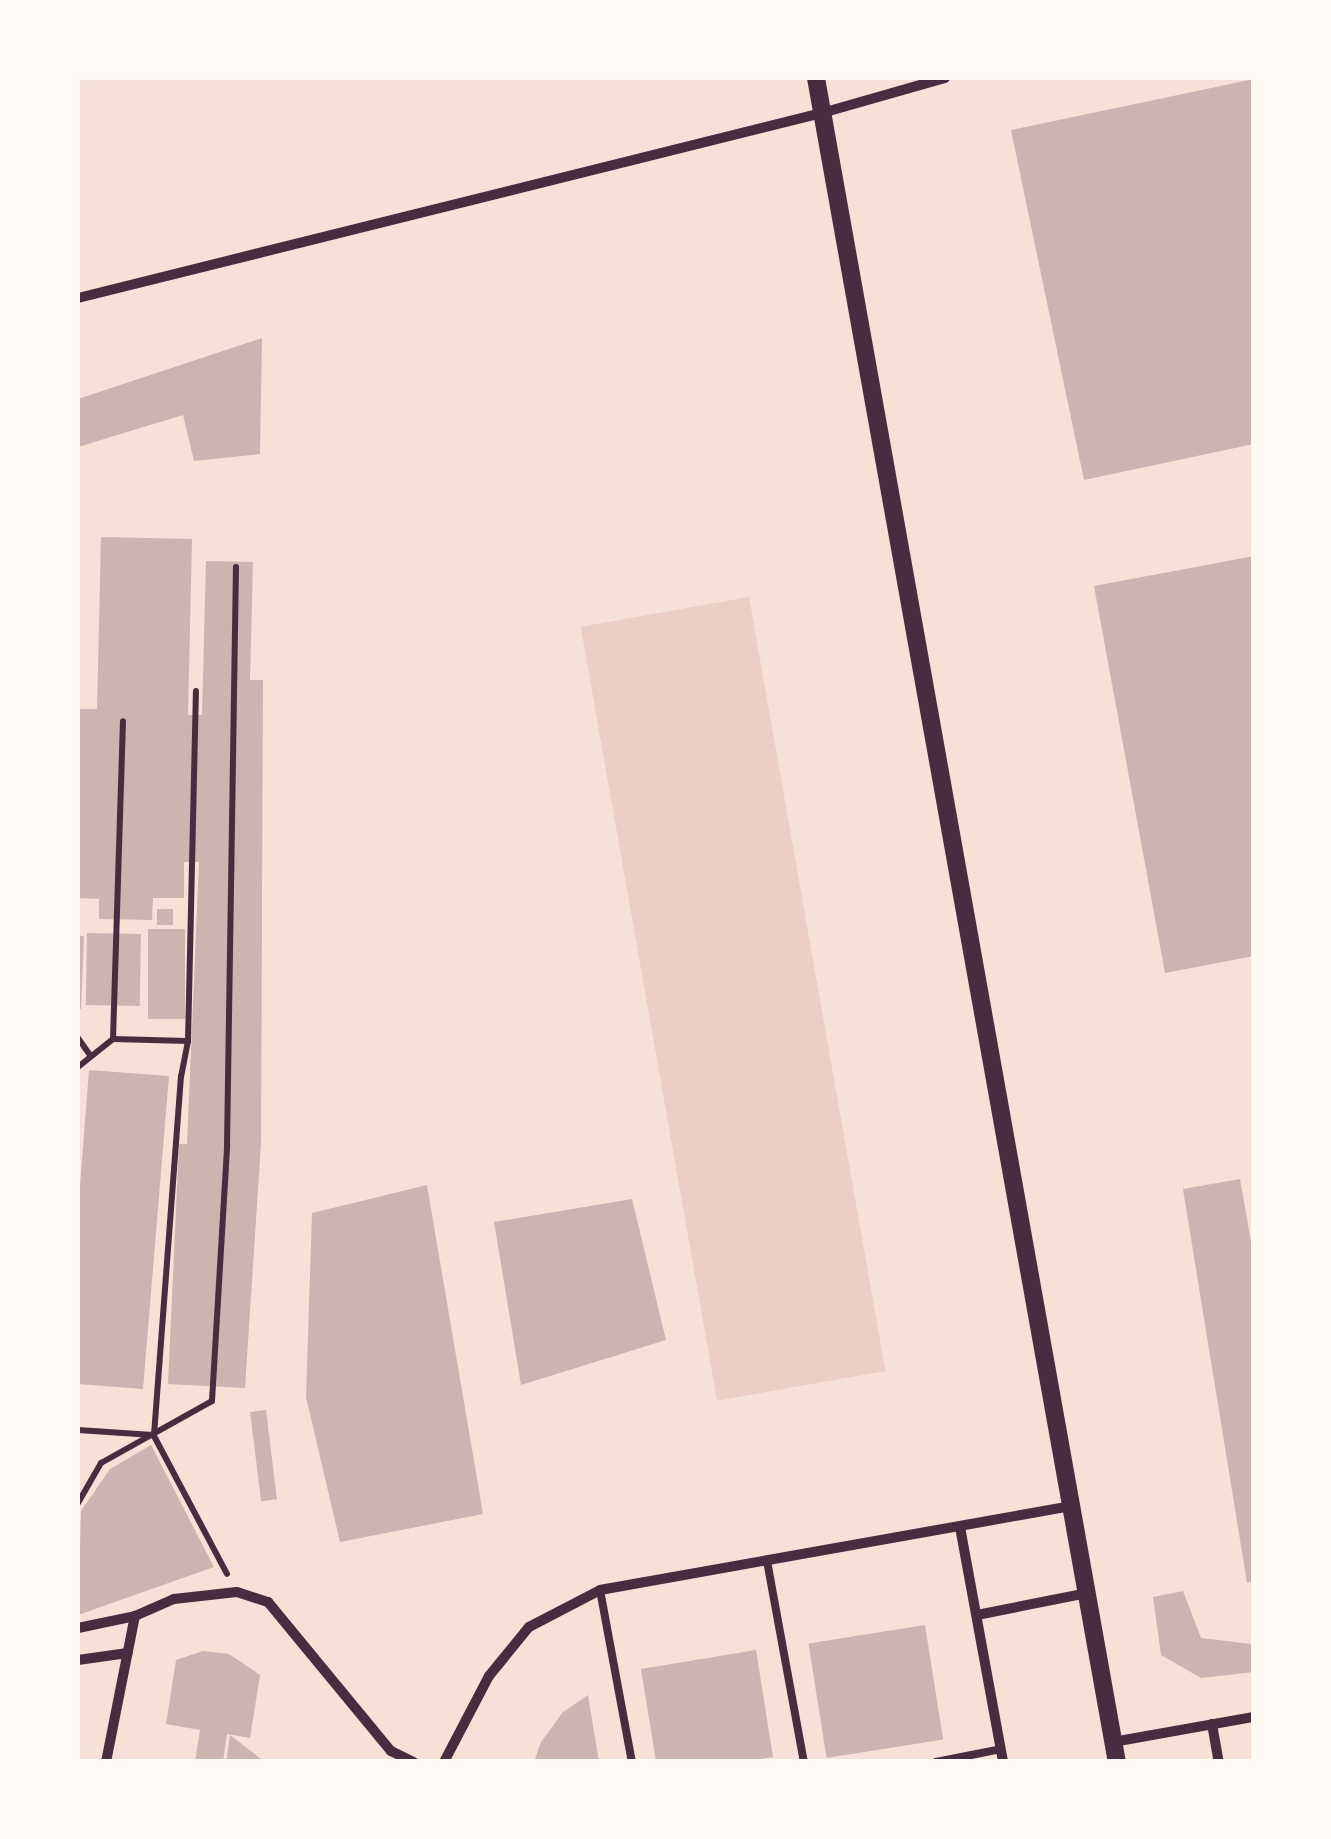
<!DOCTYPE html>
<style>
body{margin:0}
#map{position:relative;width:1331px;height:1839px;overflow:hidden;background:#f7e1d7;font-family:"Open Sans",sans-serif}
div>[style]{position:absolute}
[style*='--x']{left:calc(var(--x)*1px);top:calc(var(--y)*1px);width:calc(var(--w)*1px);rotate:calc(var(--a)*1deg)}
.green>*{inset:0;background:#ebcfc5;transform-origin:0 0}
.building>*{inset:0;background:#ccb4b1;transform-origin:0 0}
.path>*{height:6px;margin:-3px;padding:0 3px;transform-origin:3px;border-radius:3px;background:#4a2c40}
.service>*{height:8px;margin:-4px;padding:0 4px;transform-origin:4px;border-radius:4px;background:#4a2c40}
.minor>*{height:10px;margin:-5px;padding:0 5px;transform-origin:5px;border-radius:5px;background:#4a2c40}
.tertiary>*{height:18px;margin:-9px;padding:0 9px;transform-origin:9px;border-radius:9px;background:#4a2c40}
span{translate:-50% -50%;white-space:nowrap;text-align:center;line-height:1.15;-webkit-text-stroke:10px #fffaf5;paint-order:stroke}
.frame{position:absolute;inset:0;border:80px solid #fffaf5;pointer-events:none}
</style>
<div id="map">
<div class="green">
<div style="left:749px;top:597px;width:786px;height:171px;rotate:80deg"></div>
</div>
<div class="building">
<div style="clip-path:polygon(1254px 79px,1254px 444px,1084px 480px,1011px 130px)"></div>
<div style="clip-path:polygon(262px 338px,260px 454px,194px 461px,183px 415px,78px 447px,78px 399px)"></div>
<div style="clip-path:polygon(101px 537px,192px 539px,188px 715px,202px 715px,206px 561px,253px 562px,250px 680px,263px 680px,261px 1144px,245px 1388px,168px 1384px,179px 1144px,187px 1144px,199px 862px,184px 862px,184px 898px,153px 898px,152px 920px,99px 919px,99px 899px,78px 898px,78px 709px,97px 709px)"></div>
<div style="clip-path:polygon(1254px 556px,1254px 956px,1165px 973px,1094px 586px)"></div>
<div style="left:157px;top:909px;width:16px;height:16px"></div>
<div style="left:148px;top:929px;width:37px;height:90px"></div>
<div style="left:87px;top:933px;width:54px;height:72px;rotate:1deg"></div>
<div style="clip-path:polygon(78px 936px,84px 936px,81px 1009px,78px 1009px)"></div>
<div style="clip-path:polygon(89px 1070px,169px 1076px,143px 1389px,78px 1384px,78px 1212px)"></div>
<div style="clip-path:polygon(1240px 1179px,1254px 1259px,1254px 1581px,1247px 1583px,1183px 1189px)"></div>
<div style="clip-path:polygon(427px 1185px,483px 1514px,340px 1542px,306px 1397px,312px 1213px)"></div>
<div style="clip-path:polygon(632px 1199px,666px 1340px,521px 1385px,494px 1222px)"></div>
<div style="left:266px;top:1410px;width:90px;height:16px;rotate:83deg"></div>
<div style="clip-path:polygon(151px 1445px,214px 1567px,78px 1615px,81px 1511px,110px 1469px)"></div>
<div style="clip-path:polygon(1183px 1591px,1201px 1638px,1251px 1644px,1254px 1672px,1201px 1678px,1161px 1655px,1153px 1597px)"></div>
<div style="left:925px;top:1625px;width:116px;height:118px;rotate:81deg"></div>
<div style="clip-path:polygon(756px 1650px,773px 1757px,744px 1762px,656px 1762px,641px 1669px)"></div>
<div style="clip-path:polygon(203px 1651px,229px 1654px,260px 1675px,250px 1738px,227px 1734px,223px 1762px,195px 1762px,200px 1730px,166px 1724px,176px 1660px)"></div>
<div style="clip-path:polygon(588px 1695px,599px 1762px,534px 1762px,541px 1742px,563px 1712px)"></div>
<div style="clip-path:polygon(230px 1735px,265px 1762px,226px 1762px)"></div>
</div>
<div class="path">
<div style="--x:78;--y:1038;--w:19;--a:55"></div>
<div style="--x:113;--y:1039;--w:318;--a:-88.2"></div>
<div style="--x:188;--y:1041;--w:350;--a:-88.7"></div>
<div style="--x:78;--y:1067;--w:45;--a:-38.7"></div>
<div style="--x:113;--y:1039;--w:75;--a:1.5"></div>
<div style="--x:188;--y:1041;--w:36;--a:101"></div>
<div style="--x:181;--y:1076;--w:361;--a:94.3"></div>
<div style="--x:154;--y:1436;--w:156;--a:62.1"></div>
<div style="--x:78;--y:1430;--w:75;--a:3.8"></div>
<div style="--x:78;--y:1503;--w:46;--a:-60.1"></div>
<div style="--x:101;--y:1463;--w:127;--a:-29.2"></div>
<div style="--x:212;--y:1401;--w:256;--a:-86.6"></div>
<div style="--x:227;--y:1145;--w:578;--a:-89.11"></div>
</div>
<div class="service">
<div style="--x:767;--y:1561;--w:204;--a:79.6"></div>
<div style="--x:600;--y:1590;--w:175;--a:79.5"></div>
<div style="--x:936;--y:1762;--w:66;--a:-11.3"></div>
</div>
<div class="minor">
<div style="--x:78;--y:298;--w:767;--a:-13.96"></div>
<div style="--x:822;--y:113;--w:128;--a:-15.9"></div>
<div style="--x:960;--y:1527;--w:239;--a:79.6"></div>
<div style="--x:977;--y:1615;--w:112;--a:-11.3"></div>
<div style="--x:78;--y:1628;--w:58;--a:-11.9"></div>
<div style="--x:135;--y:1616;--w:43;--a:-23.6"></div>
<div style="--x:174;--y:1599;--w:63;--a:-6.3"></div>
<div style="--x:237;--y:1592;--w:33;--a:18"></div>
<div style="--x:268;--y:1602;--w:193;--a:50.5"></div>
<div style="--x:391;--y:1751;--w:25;--a:26"></div>
<div style="--x:78;--y:1660;--w:50;--a:-8"></div>
<div style="--x:1212;--y:1724;--w:39;--a:80"></div>
<div style="--x:1113;--y:1742;--w:143;--a:-10.1"></div>
<div style="--x:106;--y:1762;--w:149;--a:-78.8"></div>
<div style="--x:444;--y:1762;--w:97;--a:-62.4"></div>
<div style="--x:489;--y:1676;--w:63;--a:-50.8"></div>
<div style="--x:529;--y:1627;--w:80;--a:-27.5"></div>
<div style="--x:600;--y:1590;--w:478;--a:-10.1"></div>
</div>
<div class="tertiary">
<div style="--x:816;--y:78;--w:1711;--a:79.87"></div>
</div>
<div class="frame"></div>
</div>
